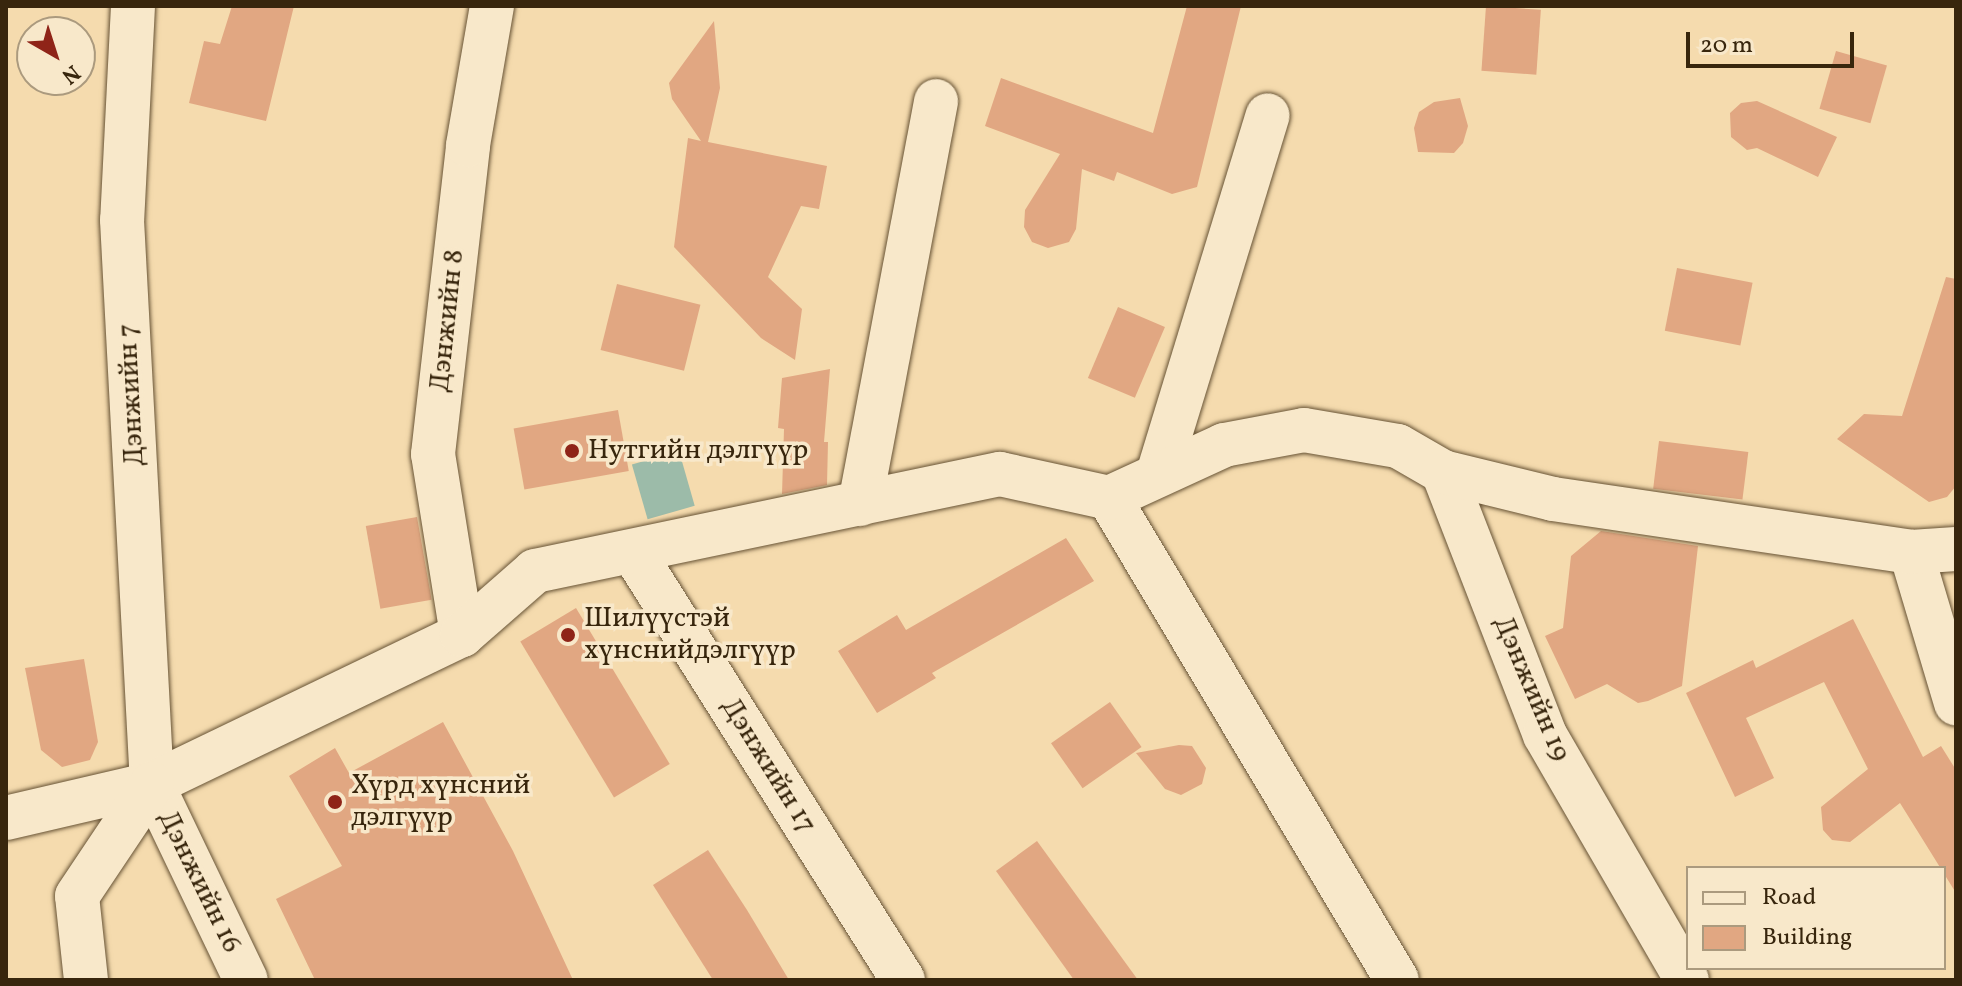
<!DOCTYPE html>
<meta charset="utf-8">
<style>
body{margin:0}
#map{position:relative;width:1962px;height:986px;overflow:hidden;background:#f5dbae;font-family:Vollkorn,serif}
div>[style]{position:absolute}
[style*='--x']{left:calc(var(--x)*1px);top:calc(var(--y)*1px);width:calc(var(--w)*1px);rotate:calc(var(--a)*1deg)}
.water>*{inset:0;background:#9cbba9;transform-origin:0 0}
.building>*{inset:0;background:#e1a782;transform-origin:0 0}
.roads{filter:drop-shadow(0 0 2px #675335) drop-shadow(0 0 2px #675335)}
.street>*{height:44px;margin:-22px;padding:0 22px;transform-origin:22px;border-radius:22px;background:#f8e8ca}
.dots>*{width:22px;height:22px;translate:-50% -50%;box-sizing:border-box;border:4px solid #f8e8ca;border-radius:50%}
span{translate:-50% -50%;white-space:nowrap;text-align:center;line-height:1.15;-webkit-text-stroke:7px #f8e8ca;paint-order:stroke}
.street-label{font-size:28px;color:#38260d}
.poi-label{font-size:28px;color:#38260d}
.left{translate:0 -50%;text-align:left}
.frame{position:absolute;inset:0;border:8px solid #38260d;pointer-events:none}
.legend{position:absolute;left:1686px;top:866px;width:260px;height:104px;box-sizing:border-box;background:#f8e8ca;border:2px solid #ab9a7e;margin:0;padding:10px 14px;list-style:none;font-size:24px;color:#38260d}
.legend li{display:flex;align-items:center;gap:16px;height:40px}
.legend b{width:40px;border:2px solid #ab9a7e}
.north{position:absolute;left:16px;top:16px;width:80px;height:80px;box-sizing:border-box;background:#f8e8ca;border:2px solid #ab9a7e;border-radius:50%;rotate:141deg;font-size:22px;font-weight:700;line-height:32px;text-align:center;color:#38260d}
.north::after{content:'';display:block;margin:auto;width:28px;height:36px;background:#8f2418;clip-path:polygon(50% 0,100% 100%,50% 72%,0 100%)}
.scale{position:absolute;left:1686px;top:32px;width:168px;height:36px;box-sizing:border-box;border:4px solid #38260d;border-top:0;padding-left:10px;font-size:24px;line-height:28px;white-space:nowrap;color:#38260d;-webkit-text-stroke:6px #f8e8ca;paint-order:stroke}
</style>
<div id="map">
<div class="water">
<div style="left:679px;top:451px;width:57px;height:49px;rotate:74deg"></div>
</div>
<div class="building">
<div style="clip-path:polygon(232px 6px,294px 6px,266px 121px,189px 103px,204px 41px,220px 44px)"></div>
<div style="clip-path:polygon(1187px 6px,1241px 6px,1197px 187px,1172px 194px,1117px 172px,1114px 181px,1082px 169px,1076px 229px,1069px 242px,1048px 248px,1032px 242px,1024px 227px,1025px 210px,1060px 154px,985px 126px,1001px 78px,1153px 133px)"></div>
<div style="left:1486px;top:6px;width:55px;height:65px;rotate:4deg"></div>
<div style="clip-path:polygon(714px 21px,720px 88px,708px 142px,827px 166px,819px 209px,801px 206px,768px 277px,802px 309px,795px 360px,761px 338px,674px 247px,688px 138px,701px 141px,672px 99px,669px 83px)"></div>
<div style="left:1836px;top:51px;width:53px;height:60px;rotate:16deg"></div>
<div style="clip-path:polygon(1460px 98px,1468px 126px,1463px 143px,1454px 153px,1418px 152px,1414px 128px,1419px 112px,1434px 102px)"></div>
<div style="clip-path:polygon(1757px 101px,1837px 137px,1818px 177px,1757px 148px,1747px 150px,1731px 137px,1730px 113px,1741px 103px)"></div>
<div style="left:1677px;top:268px;width:77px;height:64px;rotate:11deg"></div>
<div style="clip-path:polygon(1946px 277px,1956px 279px,1956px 486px,1947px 497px,1929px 502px,1837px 439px,1864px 414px,1902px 416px)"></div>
<div style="left:617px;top:284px;width:86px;height:68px;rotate:14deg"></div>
<div style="left:1118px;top:307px;width:51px;height:77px;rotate:23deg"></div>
<div style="clip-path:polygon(830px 369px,824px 442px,828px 442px,827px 485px,782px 494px,784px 429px,778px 428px,782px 378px)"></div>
<div style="left:618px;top:410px;width:62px;height:106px;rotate:80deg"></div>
<div style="left:1659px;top:441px;width:90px;height:48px;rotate:7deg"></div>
<div style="left:417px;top:517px;width:84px;height:52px;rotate:80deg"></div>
<div style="clip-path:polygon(1601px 531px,1698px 546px,1682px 686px,1648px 701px,1638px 703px,1607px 684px,1575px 699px,1545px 636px,1563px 628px,1571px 556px)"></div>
<div style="clip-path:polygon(1066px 538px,1094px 581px,932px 673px,936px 678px,877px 713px,838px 651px,897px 615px,906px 630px)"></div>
<div style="left:576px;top:608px;width:182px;height:65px;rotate:59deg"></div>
<div style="clip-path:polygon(1853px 619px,1923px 757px,1941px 746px,1956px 770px,1956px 893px,1900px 803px,1850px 842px,1832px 840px,1823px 830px,1821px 807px,1868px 769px,1824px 682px,1746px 718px,1774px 778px,1735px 797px,1686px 693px,1753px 660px,1756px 668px)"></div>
<div style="clip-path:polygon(84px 659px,98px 742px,90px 760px,62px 767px,41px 750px,25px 668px)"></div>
<div style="left:1110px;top:702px;width:55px;height:72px;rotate:55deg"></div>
<div style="clip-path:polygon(443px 722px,513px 851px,573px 980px,315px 980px,276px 899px,342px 866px,289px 776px,335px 748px,349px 773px)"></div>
<div style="clip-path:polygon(1179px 745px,1192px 746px,1206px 768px,1202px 784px,1181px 795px,1165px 789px,1136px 753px)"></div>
<div style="clip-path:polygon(1037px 841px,1138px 980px,1074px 980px,996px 871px)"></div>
<div style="clip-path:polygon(708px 850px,747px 910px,789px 980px,713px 980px,653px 885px)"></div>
</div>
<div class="roads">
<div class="street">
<div style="--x:133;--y:6;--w:214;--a:92.9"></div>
<div style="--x:122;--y:220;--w:565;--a:86.96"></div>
<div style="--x:152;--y:784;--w:217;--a:64.4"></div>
<div style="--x:1443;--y:472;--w:282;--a:68.8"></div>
<div style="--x:1545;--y:735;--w:283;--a:59.9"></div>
<div style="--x:1158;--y:474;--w:375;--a:-73"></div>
<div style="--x:1109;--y:498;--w:561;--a:59.14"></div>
<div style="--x:860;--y:504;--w:410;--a:-79.3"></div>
<div style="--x:633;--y:552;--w:506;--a:57.75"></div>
<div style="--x:1911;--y:552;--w:158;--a:73.4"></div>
<div style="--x:462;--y:635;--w:183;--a:-99.1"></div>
<div style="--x:433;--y:454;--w:311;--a:-83.5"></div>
<div style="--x:468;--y:145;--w:141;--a:-80.2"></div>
<div style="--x:6;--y:818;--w:150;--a:-13.1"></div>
<div style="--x:152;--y:784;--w:344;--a:-25.7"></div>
<div style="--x:462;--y:635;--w:97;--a:-41.2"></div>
<div style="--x:535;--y:571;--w:475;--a:-11.8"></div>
<div style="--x:1000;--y:474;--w:112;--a:12.4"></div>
<div style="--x:1109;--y:498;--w:127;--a:-24.7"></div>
<div style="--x:1224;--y:445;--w:81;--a:-10.6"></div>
<div style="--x:1304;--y:430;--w:95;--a:9.7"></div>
<div style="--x:1398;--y:446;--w:52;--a:30"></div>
<div style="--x:1443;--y:472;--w:113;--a:13.8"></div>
<div style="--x:1553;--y:499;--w:362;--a:8.4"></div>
<div style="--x:1911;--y:552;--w:45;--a:-3.8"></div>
<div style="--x:86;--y:980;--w:84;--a:-96.1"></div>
<div style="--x:77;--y:896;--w:135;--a:-56.2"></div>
</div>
</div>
<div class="dots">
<div style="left:572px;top:451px;background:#8f2418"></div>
<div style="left:568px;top:635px;background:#8f2418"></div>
<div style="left:335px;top:802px;background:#8f2418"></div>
</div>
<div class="street-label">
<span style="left:448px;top:321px;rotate:-84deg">Дэнжийн 8</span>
<span style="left:132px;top:395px;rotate:-93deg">Дэнжийн 7</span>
<span style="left:1531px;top:689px;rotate:67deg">Дэнжийн 19</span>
<span style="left:768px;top:766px;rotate:58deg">Дэнжийн 17</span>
<span style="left:199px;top:882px;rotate:64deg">Дэнжийн 16</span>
</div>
<div class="poi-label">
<span class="left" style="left:588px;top:451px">Нутгийн дэлгүүр</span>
<span class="left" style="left:584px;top:635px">Шилүүстэй<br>хүнснийдэлгүүр</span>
<span class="left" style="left:351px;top:802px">Хүрд хүнсний<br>дэлгүүр</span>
</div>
<div class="frame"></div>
<ul class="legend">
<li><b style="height:10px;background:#f8e8ca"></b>Road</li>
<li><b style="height:22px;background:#e1a782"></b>Building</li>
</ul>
<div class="north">N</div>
<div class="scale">20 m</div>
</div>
